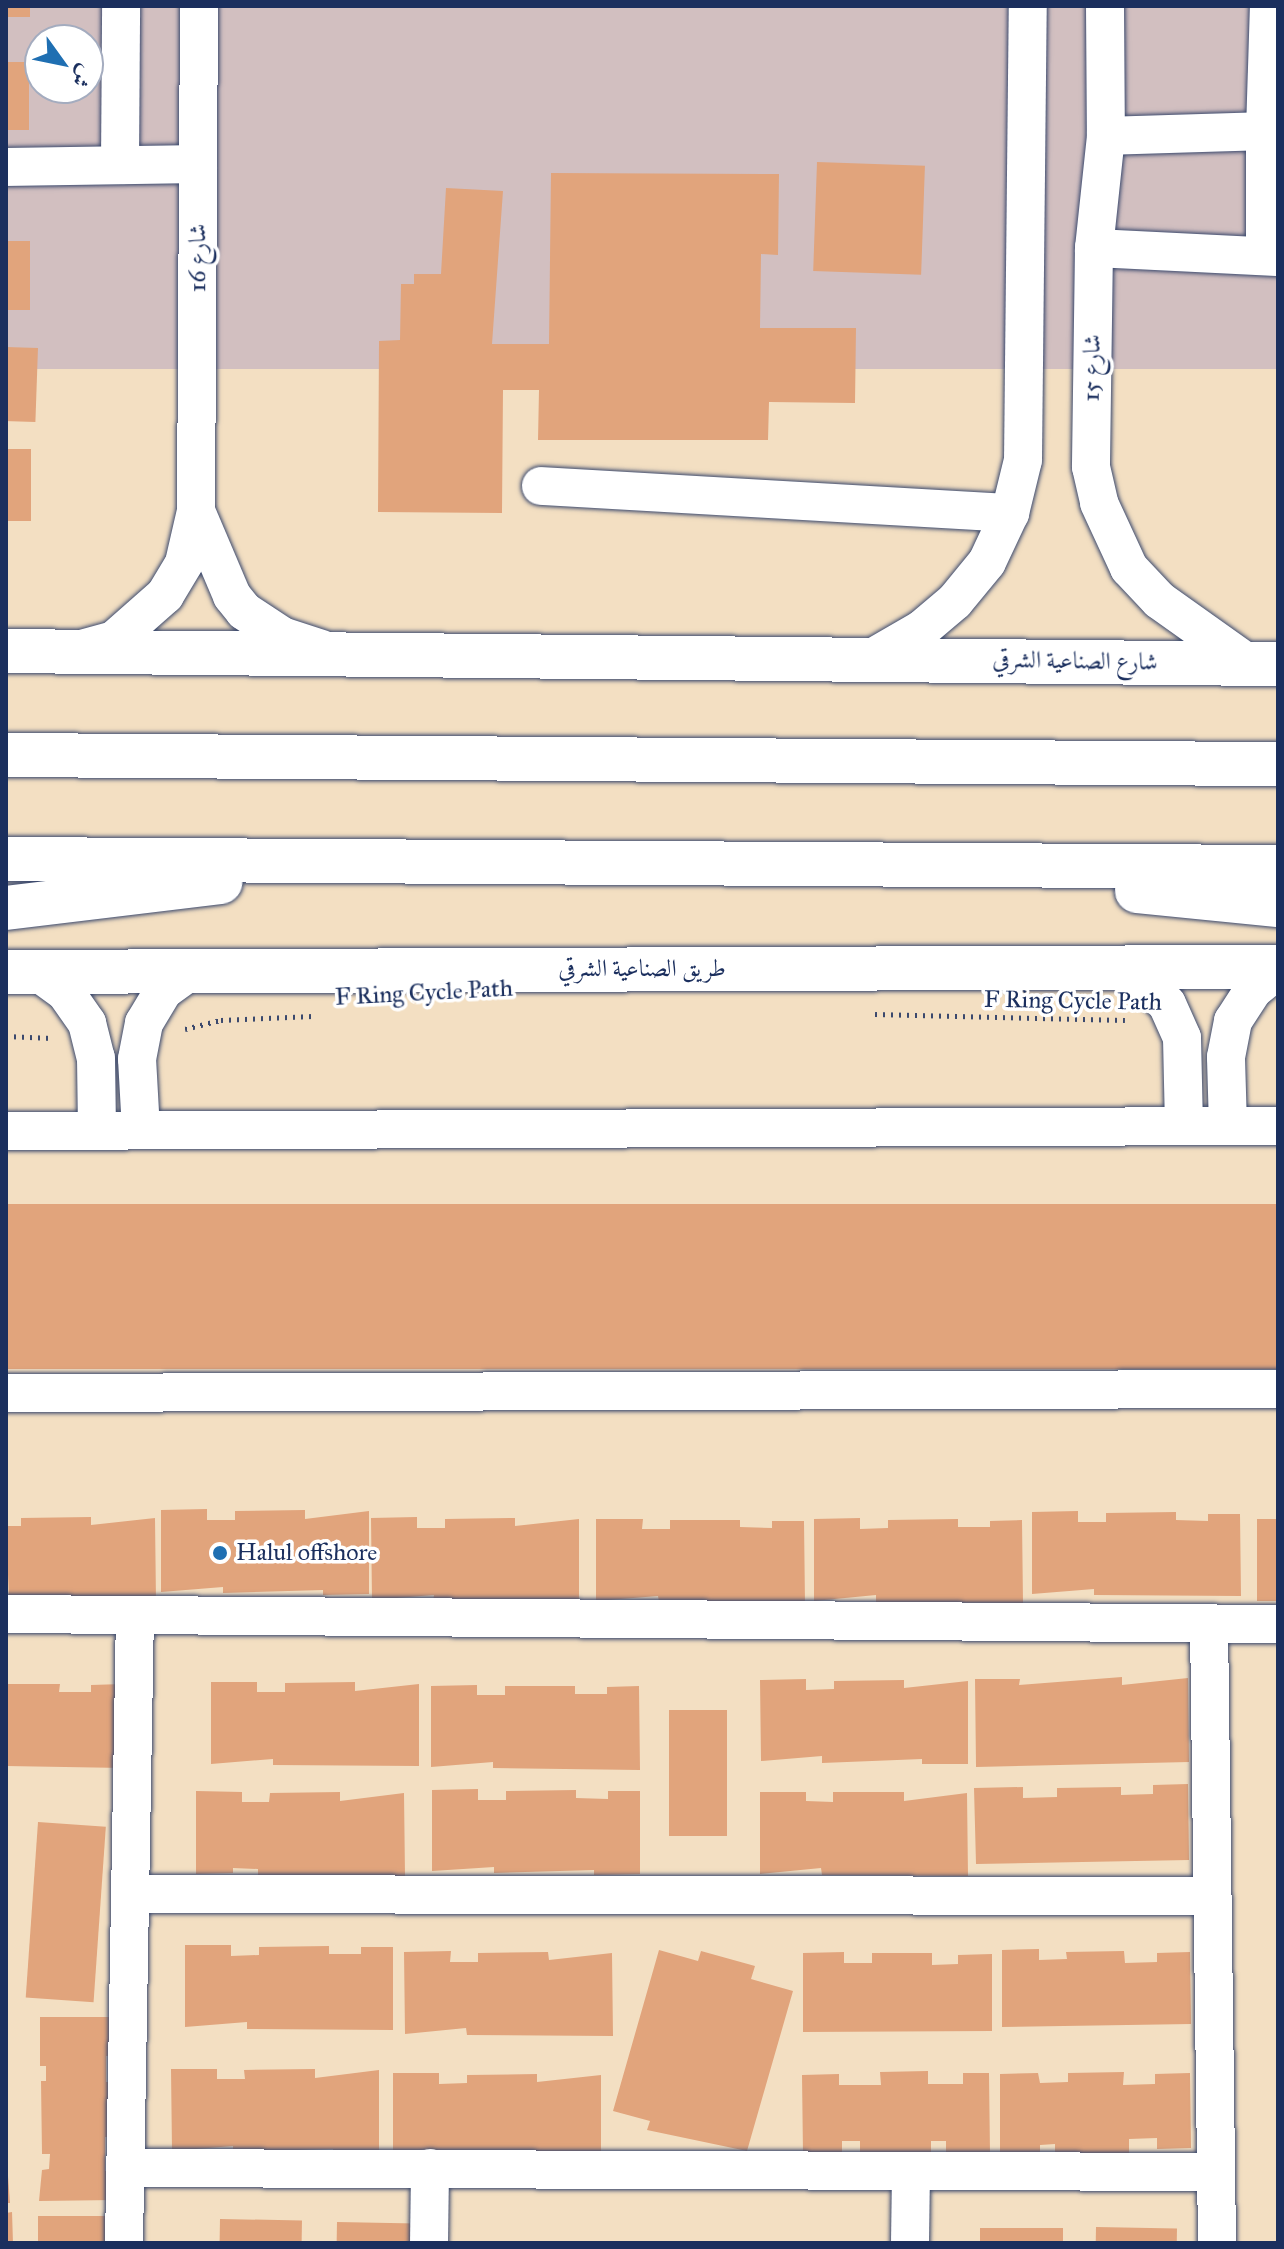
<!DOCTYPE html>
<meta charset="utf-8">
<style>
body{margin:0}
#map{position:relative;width:1284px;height:2249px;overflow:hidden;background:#f3dfc2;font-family:"IM FELL Great Primer",Amiri,serif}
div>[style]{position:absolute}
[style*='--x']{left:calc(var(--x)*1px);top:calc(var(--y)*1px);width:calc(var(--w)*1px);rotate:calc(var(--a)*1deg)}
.industrial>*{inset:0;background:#d2bfc0}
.building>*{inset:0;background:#e1a47c;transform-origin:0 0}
.path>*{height:5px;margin-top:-2.5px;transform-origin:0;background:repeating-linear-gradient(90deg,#3b496d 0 2px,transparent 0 8px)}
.roads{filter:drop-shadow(0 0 2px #3b496d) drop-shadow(0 0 2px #3b496d)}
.minor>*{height:38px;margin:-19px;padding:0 19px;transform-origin:19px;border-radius:19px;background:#fff}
.major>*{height:44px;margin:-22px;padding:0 22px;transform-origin:22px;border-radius:22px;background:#fff}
.highway>*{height:44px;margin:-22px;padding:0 22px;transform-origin:22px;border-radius:22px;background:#fff}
.dots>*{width:22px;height:22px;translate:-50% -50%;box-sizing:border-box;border:4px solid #fff;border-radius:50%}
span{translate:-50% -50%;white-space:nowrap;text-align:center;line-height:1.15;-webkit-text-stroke:7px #fff;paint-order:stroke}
.street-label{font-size:24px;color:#1b2f5e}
.poi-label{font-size:24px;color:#1b2f5e}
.left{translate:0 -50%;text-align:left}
.frame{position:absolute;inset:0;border:8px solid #1b2f5e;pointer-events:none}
.north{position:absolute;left:24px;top:24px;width:80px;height:80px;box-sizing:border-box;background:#fff;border:2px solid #a4acbf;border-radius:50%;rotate:123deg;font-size:22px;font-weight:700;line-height:32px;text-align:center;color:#1b2f5e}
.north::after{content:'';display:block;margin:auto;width:28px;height:36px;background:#1f6fb2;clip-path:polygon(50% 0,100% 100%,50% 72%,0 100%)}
</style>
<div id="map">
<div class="industrial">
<div style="clip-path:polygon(evenodd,6px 6px,1278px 6px,1278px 369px,6px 369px,6px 6px,40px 40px,88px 40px,88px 88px,40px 88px,40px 40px)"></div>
</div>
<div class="building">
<div style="left:6px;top:6px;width:24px;height:11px"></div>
<div style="left:6px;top:62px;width:23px;height:68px"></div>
<div style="left:817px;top:162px;width:108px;height:109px;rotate:2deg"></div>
<div style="clip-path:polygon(551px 173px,779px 174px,778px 255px,761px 254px,760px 328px,856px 328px,855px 403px,769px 402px,768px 440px,538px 440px,539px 390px,503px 390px,502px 513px,378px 512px,379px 341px,400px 340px,401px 284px,414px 284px,414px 274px,441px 274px,446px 188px,503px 191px,492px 344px,549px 344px)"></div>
<div style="left:6px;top:241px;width:24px;height:69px"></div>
<div style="left:6px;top:347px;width:32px;height:74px;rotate:2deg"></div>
<div style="left:6px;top:449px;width:25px;height:72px"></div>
<div style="left:6px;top:1204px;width:1272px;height:165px"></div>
<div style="clip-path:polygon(207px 1509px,207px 1520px,235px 1520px,235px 1511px,305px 1510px,305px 1519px,369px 1511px,369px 1594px,323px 1595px,323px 1590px,223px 1593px,223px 1587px,161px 1592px,161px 1510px)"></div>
<div style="clip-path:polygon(1078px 1511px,1078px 1522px,1106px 1522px,1106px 1513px,1176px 1512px,1176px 1520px,1208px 1521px,1208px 1514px,1240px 1514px,1241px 1596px,1094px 1595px,1094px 1589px,1032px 1594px,1032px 1512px)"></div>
<div style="clip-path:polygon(91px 1517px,91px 1525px,155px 1518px,156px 1601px,9px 1599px,6px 1526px,21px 1526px,21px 1518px)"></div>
<div style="clip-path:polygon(417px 1517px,417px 1528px,445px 1528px,445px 1519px,515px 1518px,515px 1526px,579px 1519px,579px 1602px,433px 1601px,434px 1595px,372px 1600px,371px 1518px)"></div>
<div style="clip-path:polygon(860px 1518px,860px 1529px,888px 1528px,888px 1520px,958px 1519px,958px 1527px,990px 1527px,990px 1521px,1022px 1520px,1023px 1603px,876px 1602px,876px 1595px,814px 1601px,814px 1519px)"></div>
<div style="clip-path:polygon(596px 1519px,643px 1519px,642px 1529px,670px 1529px,670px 1520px,740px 1520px,740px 1527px,772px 1528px,772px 1521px,804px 1521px,805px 1603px,659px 1602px,658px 1596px,596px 1601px)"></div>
<div style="left:1257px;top:1519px;width:21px;height:82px"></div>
<div style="clip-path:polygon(1122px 1677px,1122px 1685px,1188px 1678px,1189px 1762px,976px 1767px,975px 1679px,1020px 1679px,1019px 1685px)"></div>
<div style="clip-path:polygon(806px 1679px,806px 1690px,834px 1689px,834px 1681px,904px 1680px,904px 1688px,968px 1681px,968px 1764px,922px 1764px,922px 1759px,822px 1763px,822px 1756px,761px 1761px,760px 1680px)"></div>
<div style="clip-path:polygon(211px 1682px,257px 1682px,257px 1692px,285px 1692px,285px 1683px,355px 1682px,355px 1691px,419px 1684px,419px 1766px,273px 1765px,273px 1759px,211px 1764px)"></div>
<div style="clip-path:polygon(6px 1684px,60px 1684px,59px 1692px,91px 1692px,91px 1685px,123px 1684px,124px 1768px,6px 1766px)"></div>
<div style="clip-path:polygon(477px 1685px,477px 1695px,505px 1695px,505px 1686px,575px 1686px,575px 1694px,607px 1694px,607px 1687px,639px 1686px,640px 1770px,493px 1768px,493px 1762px,431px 1767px,431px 1686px)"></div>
<div style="left:727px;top:1710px;width:126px;height:58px;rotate:90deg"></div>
<div style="clip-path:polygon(1188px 1784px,1189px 1860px,976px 1864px,974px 1788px,1023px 1787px,1023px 1798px,1057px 1797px,1057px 1788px,1121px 1787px,1121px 1795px,1153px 1794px,1153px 1785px)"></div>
<div style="clip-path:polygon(478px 1789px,478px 1800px,506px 1800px,506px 1791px,576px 1790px,576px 1798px,608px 1799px,608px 1791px,640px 1791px,640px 1874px,594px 1875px,594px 1870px,494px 1873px,494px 1867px,432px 1871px,432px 1790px)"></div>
<div style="clip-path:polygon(196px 1791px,242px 1792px,242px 1802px,269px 1802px,270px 1793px,340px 1792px,340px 1801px,404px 1793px,405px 1876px,258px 1875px,258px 1869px,233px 1868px,233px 1873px,196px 1874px)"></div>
<div style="clip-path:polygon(760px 1792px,806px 1792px,806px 1801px,833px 1802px,833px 1792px,904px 1792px,904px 1801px,967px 1793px,968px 1876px,822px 1875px,821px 1868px,760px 1874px)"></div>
<div style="left:38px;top:1822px;width:68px;height:176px;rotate:4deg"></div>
<div style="clip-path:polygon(185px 1945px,231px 1945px,231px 1956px,259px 1955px,259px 1947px,329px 1946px,329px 1954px,361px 1954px,361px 1947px,393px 1947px,393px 2030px,247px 2029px,247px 2022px,185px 2027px)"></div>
<div style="clip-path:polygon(1039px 1949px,1039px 1960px,1067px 1959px,1066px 1952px,1124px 1951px,1125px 1963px,1157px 1962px,1157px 1953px,1190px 1952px,1191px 2024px,1002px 2027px,1002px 1950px)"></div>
<div style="clip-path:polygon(659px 1950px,698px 1961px,701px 1951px,755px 1966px,751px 1979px,793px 1991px,747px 2151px,647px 2130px,650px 2121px,613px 2111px)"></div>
<div style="clip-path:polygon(451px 1951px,450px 1962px,478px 1962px,478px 1953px,548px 1952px,549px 1960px,612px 1953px,613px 2036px,467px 2035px,466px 2028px,405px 2034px,404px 1952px)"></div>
<div style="clip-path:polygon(844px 1952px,844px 1963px,872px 1963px,872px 1953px,932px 1953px,932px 1965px,958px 1964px,958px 1955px,992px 1954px,992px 2031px,803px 2032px,803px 1953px)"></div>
<div style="clip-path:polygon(40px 2017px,115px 2017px,115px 2056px,106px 2056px,106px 2082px,114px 2082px,114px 2137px,105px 2137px,105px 2171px,115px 2171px,114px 2200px,39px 2201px,42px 2170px,49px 2169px,50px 2154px,42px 2154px,41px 2081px,46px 2081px,46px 2066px,40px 2066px)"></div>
<div style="clip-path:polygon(171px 2069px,217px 2069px,217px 2079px,245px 2079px,244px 2070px,315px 2069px,315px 2078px,379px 2070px,379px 2153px,333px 2154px,333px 2149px,233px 2152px,233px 2146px,172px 2151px)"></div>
<div style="clip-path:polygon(928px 2071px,928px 2084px,963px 2084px,963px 2073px,989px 2073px,990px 2153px,946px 2153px,946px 2141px,931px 2141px,931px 2154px,860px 2156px,860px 2141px,842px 2141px,842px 2154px,803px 2155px,802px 2075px,839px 2074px,839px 2085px,881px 2085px,880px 2072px)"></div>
<div style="clip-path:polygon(1124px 2072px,1123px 2085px,1155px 2084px,1155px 2074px,1190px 2073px,1191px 2148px,1157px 2149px,1157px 2138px,1129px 2139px,1129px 2155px,1055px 2156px,1055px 2144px,1040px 2145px,1040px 2157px,1000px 2157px,1000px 2074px,1038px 2073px,1040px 2083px,1068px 2082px,1068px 2073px)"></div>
<div style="clip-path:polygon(393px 2073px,439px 2073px,439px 2084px,467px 2083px,467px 2075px,537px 2074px,537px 2082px,601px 2075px,601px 2158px,455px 2156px,455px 2150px,393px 2155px)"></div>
<div style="clip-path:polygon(6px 2149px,10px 2203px,6px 2203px)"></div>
<div style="clip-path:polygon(12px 2212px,13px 2243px,6px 2243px,6px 2213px)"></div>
<div style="left:38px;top:2216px;width:73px;height:27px"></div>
<div style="left:220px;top:2219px;width:82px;height:24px;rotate:1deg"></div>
<div style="left:337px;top:2222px;width:79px;height:21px;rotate:1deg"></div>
<div style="left:1096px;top:2227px;width:81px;height:16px;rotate:1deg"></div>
<div style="left:980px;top:2228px;width:83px;height:15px"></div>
</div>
<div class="path">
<div style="--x:875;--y:1014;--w:250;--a:1.4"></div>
<div style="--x:185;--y:1029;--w:37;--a:-14"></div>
<div style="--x:221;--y:1020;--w:92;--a:-2.5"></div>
<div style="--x:6;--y:1036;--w:46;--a:2.5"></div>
</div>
<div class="roads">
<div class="minor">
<div style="--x:1105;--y:6;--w:130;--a:89.6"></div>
<div style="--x:1106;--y:136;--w:113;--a:96.1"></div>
<div style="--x:1094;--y:248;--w:219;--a:90.8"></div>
<div style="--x:1091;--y:467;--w:37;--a:77"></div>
<div style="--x:1099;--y:503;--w:72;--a:65.2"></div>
<div style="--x:1129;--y:568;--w:44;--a:46.8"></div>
<div style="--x:1159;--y:600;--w:110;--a:35.4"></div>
<div style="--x:1265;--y:131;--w:125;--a:90"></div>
<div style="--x:1106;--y:136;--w:159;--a:-1.8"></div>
<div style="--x:1265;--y:131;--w:125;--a:-88.2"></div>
<div style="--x:120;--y:165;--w:159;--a:-89.6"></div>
<div style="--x:6;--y:167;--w:192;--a:-0.9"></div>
<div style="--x:1094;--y:248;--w:184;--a:2.8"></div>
<div style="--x:541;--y:486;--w:470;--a:3.3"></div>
<div style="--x:196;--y:511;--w:92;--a:67"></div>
<div style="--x:232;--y:596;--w:19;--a:51"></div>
<div style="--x:244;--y:611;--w:45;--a:33.3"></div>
<div style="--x:282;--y:636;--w:42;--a:18"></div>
<div style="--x:81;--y:649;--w:34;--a:-15"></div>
<div style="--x:114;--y:640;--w:68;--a:-41.4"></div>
<div style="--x:165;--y:595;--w:37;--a:-59"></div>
<div style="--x:184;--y:563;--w:53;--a:-77"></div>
<div style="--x:196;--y:511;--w:505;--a:-89.66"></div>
<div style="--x:872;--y:658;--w:58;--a:-30.1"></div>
<div style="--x:922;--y:629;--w:43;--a:-40.3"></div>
<div style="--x:955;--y:601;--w:50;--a:-50.6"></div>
<div style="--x:987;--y:562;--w:54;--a:-64.9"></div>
<div style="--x:1010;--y:513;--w:55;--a:-76.2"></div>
<div style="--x:1023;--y:460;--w:454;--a:-89.4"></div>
<div style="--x:1126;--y:967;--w:55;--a:42.1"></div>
<div style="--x:1167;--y:1004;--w:37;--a:66"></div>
<div style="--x:1182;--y:1038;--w:88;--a:88.7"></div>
<div style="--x:36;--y:971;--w:37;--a:36"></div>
<div style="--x:66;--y:993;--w:37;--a:55"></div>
<div style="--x:87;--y:1023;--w:36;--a:76"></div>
<div style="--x:96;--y:1058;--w:72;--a:89.2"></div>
<div style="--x:1228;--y:1126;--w:69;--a:-91.7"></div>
<div style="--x:1226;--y:1057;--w:37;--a:-79"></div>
<div style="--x:1233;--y:1021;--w:37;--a:-57"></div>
<div style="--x:1253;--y:990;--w:32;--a:-39"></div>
<div style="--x:141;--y:1130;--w:71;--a:-93.2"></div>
<div style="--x:137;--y:1059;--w:37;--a:-79"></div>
<div style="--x:144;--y:1023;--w:37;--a:-59"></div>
<div style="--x:163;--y:991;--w:36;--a:-36"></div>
<div style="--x:6;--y:1131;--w:1272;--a:-0.23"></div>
<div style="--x:6;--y:1393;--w:1272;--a:-0.18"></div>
<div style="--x:6;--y:1614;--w:1272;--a:0.45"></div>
<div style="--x:1209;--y:1623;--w:620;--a:89.26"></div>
<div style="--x:130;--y:1894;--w:1082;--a:0.11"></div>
<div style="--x:125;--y:2168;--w:1091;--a:0.21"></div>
<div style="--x:124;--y:2243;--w:628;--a:-89"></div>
<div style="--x:429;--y:2243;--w:75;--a:-89.2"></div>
<div style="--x:910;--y:2243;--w:70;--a:-89.2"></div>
</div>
<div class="major">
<div style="--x:6;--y:651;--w:1272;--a:0.59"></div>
<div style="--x:6;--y:972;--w:1272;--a:-0.23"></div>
</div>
<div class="highway">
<div style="--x:6;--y:755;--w:1272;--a:0.41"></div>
<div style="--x:6;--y:859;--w:1272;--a:0.36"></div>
<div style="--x:1137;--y:891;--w:142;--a:5.7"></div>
<div style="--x:6;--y:908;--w:216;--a:-6.9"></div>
</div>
</div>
<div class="dots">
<div style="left:220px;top:1553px;background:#1f6fb2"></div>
</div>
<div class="street-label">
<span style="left:198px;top:258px;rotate:-90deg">شارع 16</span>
<span style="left:1092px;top:368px;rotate:-89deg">شارع 15</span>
<span style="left:1075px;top:661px;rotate:1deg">شارع الصناعية الشرقي</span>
<span style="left:642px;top:969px">طريق الصناعية الشرقي</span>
<span style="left:424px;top:993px;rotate:-3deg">F Ring Cycle Path</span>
<span style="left:1073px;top:1001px;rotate:1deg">F Ring Cycle Path</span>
</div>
<div class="poi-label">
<span class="left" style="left:236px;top:1553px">Halul offshore</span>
</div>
<div class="frame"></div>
<div class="north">ش</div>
</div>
